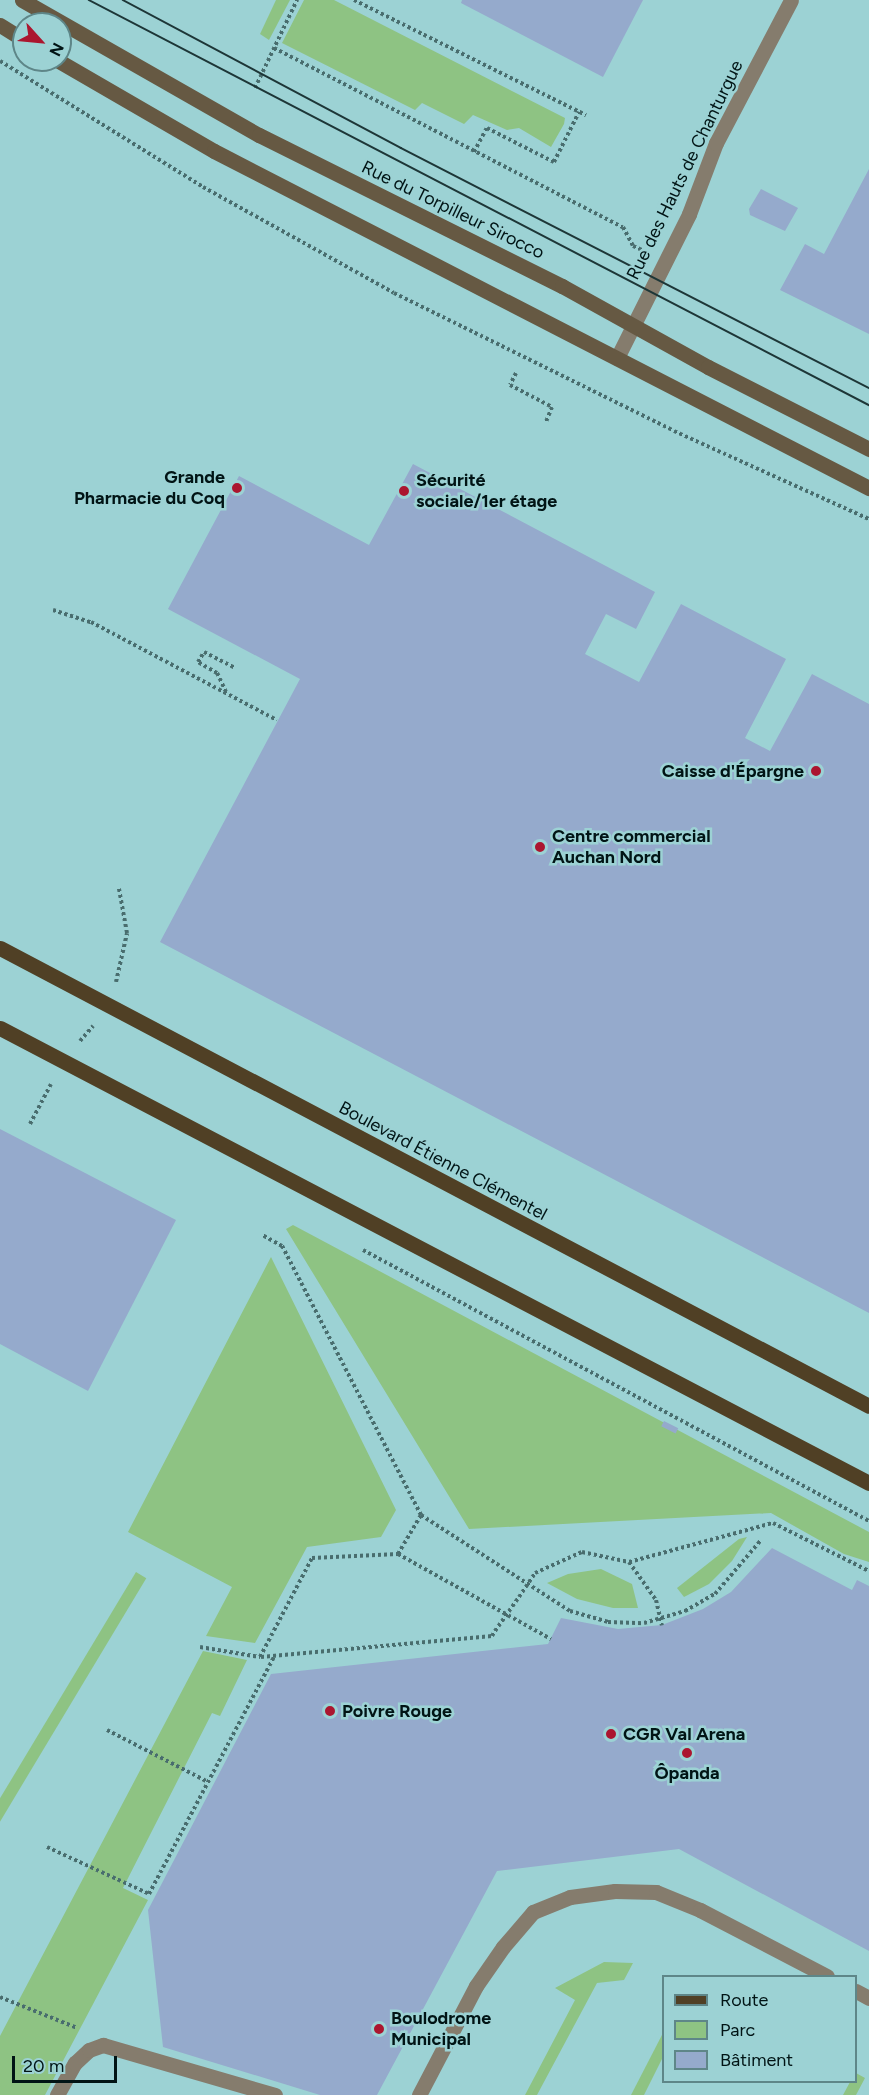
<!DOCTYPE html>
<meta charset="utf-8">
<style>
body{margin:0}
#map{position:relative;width:869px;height:2095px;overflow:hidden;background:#9cd2d4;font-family:Figtree,sans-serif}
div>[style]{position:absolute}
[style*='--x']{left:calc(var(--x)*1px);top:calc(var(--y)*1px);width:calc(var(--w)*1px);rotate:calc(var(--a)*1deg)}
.green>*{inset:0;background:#8ec383;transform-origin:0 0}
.building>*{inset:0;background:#95aacc;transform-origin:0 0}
.path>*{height:4px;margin-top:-2px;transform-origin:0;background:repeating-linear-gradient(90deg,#496d6e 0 3px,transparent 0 6px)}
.lane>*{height:15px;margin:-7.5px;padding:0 7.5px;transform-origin:7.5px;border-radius:7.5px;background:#857c6d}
.street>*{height:15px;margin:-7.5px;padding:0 7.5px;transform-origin:7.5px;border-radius:7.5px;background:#857c6d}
.secondary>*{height:15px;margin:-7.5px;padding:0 7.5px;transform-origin:7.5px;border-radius:7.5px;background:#665943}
.primary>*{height:15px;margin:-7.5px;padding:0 7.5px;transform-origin:7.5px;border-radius:7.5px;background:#504025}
.tram>*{height:1.5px;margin:-0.75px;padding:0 0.75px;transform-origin:0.75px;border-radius:0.75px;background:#1d3637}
.path-bridge>*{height:4px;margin-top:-2px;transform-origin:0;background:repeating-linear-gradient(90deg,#496d6e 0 3px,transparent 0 6px)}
.dots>*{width:16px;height:16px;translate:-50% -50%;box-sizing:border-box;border:3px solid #9cd2d4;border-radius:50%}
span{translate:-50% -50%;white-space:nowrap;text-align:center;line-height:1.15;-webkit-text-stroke:5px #9cd2d4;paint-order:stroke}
.street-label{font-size:18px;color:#011415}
.poi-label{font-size:18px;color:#011415;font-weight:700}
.right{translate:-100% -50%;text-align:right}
.left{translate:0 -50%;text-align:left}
.legend{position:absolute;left:662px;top:1975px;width:195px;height:108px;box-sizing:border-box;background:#9cd2d4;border:2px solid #5e8688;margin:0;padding:8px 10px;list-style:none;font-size:18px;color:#011415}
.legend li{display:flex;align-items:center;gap:12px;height:30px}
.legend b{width:30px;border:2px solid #5e8688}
.north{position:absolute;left:12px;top:12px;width:60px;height:60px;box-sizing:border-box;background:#9cd2d4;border:2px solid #5e8688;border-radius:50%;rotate:117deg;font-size:16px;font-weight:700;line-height:24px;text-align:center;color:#011415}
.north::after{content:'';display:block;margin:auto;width:21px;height:27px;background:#ab162f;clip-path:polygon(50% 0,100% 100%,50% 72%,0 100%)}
.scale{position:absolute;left:12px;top:2056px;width:105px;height:27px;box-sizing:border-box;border:3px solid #011415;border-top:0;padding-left:8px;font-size:18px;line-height:21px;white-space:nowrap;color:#011415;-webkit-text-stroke:4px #9cd2d4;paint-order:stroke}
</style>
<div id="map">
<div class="green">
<div style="clip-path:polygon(276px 0,290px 0,269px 40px,260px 34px)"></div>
<div style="clip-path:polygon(304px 0,334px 0,565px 118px,564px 124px,551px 147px,519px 128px,507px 130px,473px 115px,464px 124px,422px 103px,415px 110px,282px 43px)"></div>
<div style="clip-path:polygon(293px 1225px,869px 1532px,869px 1562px,844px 1554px,771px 1513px,469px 1529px,286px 1229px)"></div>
<div style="clip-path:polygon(271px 1257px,396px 1510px,381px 1537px,307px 1547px,255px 1643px,206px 1636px,232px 1587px,128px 1532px)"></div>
<div style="clip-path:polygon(747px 1537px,732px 1561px,709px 1584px,684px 1597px,677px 1588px,739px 1539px)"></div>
<div style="clip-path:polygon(601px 1569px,632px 1584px,638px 1608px,613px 1608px,577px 1599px,547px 1583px,568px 1574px)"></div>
<div style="left:136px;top:1572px;width:12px;height:289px;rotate:31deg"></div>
<div style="clip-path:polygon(203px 1651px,247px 1660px,220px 1716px,212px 1713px,123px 1888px,148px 1900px,45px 2095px,0 2095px,0 2036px)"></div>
<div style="clip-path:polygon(604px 1962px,633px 1963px,624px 1980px,597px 1983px,537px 2095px,525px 2095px,575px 2000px,555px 1988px)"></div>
<div style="clip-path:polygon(663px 2033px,663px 2057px,644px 2095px,631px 2095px)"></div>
<div style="clip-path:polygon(856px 2073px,865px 2078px,856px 2095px,843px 2095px,850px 2082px,856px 2082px)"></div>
</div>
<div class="building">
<div style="clip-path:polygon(462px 0,643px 0,603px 77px,461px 3px)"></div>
<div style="clip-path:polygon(869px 169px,869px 334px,780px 290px,805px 244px,824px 254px)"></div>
<div style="clip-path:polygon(761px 189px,798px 208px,785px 231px,750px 215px,749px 209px)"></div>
<div style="clip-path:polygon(413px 464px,655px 592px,636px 629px,606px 614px,585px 654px,639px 682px,681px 604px,786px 659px,745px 738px,770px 751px,812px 674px,869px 704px,869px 1313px,160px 942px,300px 679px,168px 609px,239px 476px,369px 545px)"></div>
<div style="clip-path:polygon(0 1129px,176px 1220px,88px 1391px,0 1344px)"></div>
<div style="left:664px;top:1421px;width:16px;height:6px;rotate:27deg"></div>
<div style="clip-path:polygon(772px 1548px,852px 1590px,857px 1580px,869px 1586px,869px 1951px,679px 1849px,497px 1871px,377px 2095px,320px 2095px,163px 2047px,148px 1910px,271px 1674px,548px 1644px,561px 1618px,618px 1629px,662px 1625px,703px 1609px,731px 1592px)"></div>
</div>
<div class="path">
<div style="--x:354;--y:0;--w:259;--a:26.4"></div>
<div style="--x:274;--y:48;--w:392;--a:27.2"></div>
<div style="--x:623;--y:227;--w:21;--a:62"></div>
<div style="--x:633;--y:246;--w:12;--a:24"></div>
<div style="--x:0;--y:61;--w:239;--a:31.8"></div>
<div style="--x:203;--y:187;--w:218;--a:29"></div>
<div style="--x:394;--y:293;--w:312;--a:26.2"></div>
<div style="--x:674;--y:431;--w:214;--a:24.3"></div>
<div style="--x:255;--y:88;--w:98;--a:-64.5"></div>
<div style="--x:474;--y:152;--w:27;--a:-62"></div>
<div style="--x:487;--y:128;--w:75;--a:26.9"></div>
<div style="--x:554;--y:162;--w:56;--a:-63.4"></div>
<div style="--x:516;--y:373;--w:13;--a:117"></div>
<div style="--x:510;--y:385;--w:47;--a:27.6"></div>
<div style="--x:552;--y:407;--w:16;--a:112"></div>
<div style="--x:53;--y:610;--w:40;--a:18"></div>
<div style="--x:91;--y:622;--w:210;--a:27.8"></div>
<div style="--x:226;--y:692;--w:21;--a:-115"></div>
<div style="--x:217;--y:673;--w:22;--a:-150"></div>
<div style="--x:198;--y:662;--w:12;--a:-59"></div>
<div style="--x:204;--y:652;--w:34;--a:27"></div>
<div style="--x:116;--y:982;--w:50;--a:-77.3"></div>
<div style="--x:127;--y:933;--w:45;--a:-100.3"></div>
<div style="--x:80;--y:1041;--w:20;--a:-49"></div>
<div style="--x:30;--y:1124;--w:45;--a:-62.3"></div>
<div style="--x:363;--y:1250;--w:574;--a:28.17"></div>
<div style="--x:421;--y:1515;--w:177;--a:32.8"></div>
<div style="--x:570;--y:1611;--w:40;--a:16"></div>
<div style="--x:608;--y:1622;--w:36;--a:2"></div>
<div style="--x:644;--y:1623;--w:43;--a:-16.3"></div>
<div style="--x:685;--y:1611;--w:34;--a:-30"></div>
<div style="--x:715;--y:1594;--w:71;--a:-49.6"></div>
<div style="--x:398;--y:1554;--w:175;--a:29.1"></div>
<div style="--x:629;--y:1562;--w:149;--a:-15.2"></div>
<div style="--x:773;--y:1523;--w:107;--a:26.6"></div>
<div style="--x:519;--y:1597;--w:29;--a:-56"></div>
<div style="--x:535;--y:1573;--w:51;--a:-24.1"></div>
<div style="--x:582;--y:1552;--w:48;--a:12"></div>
<div style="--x:629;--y:1562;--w:47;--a:54.6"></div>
<div style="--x:200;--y:1647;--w:61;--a:9.5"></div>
<div style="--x:260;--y:1657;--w:112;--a:-62.3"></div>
<div style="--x:312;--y:1558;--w:86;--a:-2.7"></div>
<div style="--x:398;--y:1554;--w:45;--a:-59.5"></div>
<div style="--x:421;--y:1515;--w:303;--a:-117.3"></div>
<div style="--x:282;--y:1246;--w:23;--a:-151"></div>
<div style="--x:261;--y:1657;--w:232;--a:-5.2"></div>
<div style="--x:492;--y:1636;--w:6;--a:-59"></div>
<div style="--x:107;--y:1730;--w:114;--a:27.2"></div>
<div style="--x:47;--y:1847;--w:112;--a:24.7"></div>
<div style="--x:149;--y:1894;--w:270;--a:-62.2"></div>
<div style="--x:0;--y:1997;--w:83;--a:21.9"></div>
</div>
<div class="lane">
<div style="--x:856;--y:1991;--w:15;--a:28"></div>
<div style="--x:57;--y:2095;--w:37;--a:-61"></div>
<div style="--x:75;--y:2063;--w:19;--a:-43"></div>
<div style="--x:89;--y:2050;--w:15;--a:-20"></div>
<div style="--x:103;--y:2045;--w:179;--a:16.2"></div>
<div style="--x:419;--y:2095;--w:123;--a:-62.4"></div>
<div style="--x:476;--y:1986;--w:47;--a:-55.3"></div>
<div style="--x:503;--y:1947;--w:46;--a:-49.4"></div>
<div style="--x:533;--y:1912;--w:40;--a:-22"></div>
<div style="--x:570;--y:1897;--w:45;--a:-7.6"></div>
<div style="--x:615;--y:1891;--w:41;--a:1.4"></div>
<div style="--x:656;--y:1892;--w:48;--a:22.2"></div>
<div style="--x:700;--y:1910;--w:143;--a:27.5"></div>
</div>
<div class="street">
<div style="--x:617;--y:358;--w:161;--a:-63.4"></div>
<div style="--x:689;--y:214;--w:76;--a:-69.2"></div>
<div style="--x:716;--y:143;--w:161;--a:-62.3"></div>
</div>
<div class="secondary">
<div style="--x:22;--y:0;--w:273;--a:29.7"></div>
<div style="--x:259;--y:135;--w:339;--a:26.5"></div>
<div style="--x:562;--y:286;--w:167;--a:29"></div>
<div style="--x:708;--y:367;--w:181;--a:27"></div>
<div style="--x:0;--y:25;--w:28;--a:32"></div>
<div style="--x:57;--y:60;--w:181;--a:30.1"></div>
<div style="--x:214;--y:151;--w:737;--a:27.23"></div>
</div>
<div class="primary">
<div style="--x:0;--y:948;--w:982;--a:27.79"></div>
<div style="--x:0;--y:1028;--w:981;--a:27.64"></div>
</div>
<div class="tram">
<div style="--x:89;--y:0;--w:879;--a:27.44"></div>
<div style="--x:123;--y:0;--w:315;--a:28"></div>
<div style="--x:401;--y:148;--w:526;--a:27.15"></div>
</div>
<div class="path-bridge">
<div style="--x:656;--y:1600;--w:26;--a:77"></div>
<div style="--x:495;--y:1631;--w:42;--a:-54.8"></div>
</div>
<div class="dots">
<div style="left:237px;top:488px;background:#ab162f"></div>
<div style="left:404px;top:491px;background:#ab162f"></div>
<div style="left:816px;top:771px;background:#ab162f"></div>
<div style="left:540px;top:847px;background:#ab162f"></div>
<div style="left:330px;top:1711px;background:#ab162f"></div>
<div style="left:611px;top:1734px;background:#ab162f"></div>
<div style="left:687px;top:1753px;background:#ab162f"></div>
<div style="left:379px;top:2029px;background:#ab162f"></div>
</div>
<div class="street-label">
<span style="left:685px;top:170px;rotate:-64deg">Rue des Hauts de Chanturgue</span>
<span style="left:453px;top:210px;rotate:26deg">Rue du Torpilleur Sirocco</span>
<span style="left:443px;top:1161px;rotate:28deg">Boulevard Étienne Clémentel</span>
</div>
<div class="poi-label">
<span class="right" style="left:225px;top:488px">Grande<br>Pharmacie du Coq</span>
<span class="left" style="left:416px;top:491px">Sécurité<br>sociale/1er étage</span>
<span class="right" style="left:804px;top:771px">Caisse d'Épargne</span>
<span class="left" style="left:552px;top:847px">Centre commercial<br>Auchan Nord</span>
<span class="left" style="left:342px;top:1711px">Poivre Rouge</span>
<span class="left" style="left:623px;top:1734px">CGR Val Arena</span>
<span style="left:687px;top:1773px">Ôpanda</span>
<span class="left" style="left:391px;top:2029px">Boulodrome<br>Municipal</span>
</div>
<ul class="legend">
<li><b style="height:8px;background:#504025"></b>Route</li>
<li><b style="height:16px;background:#8ec383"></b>Parc</li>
<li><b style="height:16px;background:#95aacc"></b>Bâtiment</li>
</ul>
<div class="north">N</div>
<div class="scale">20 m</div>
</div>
